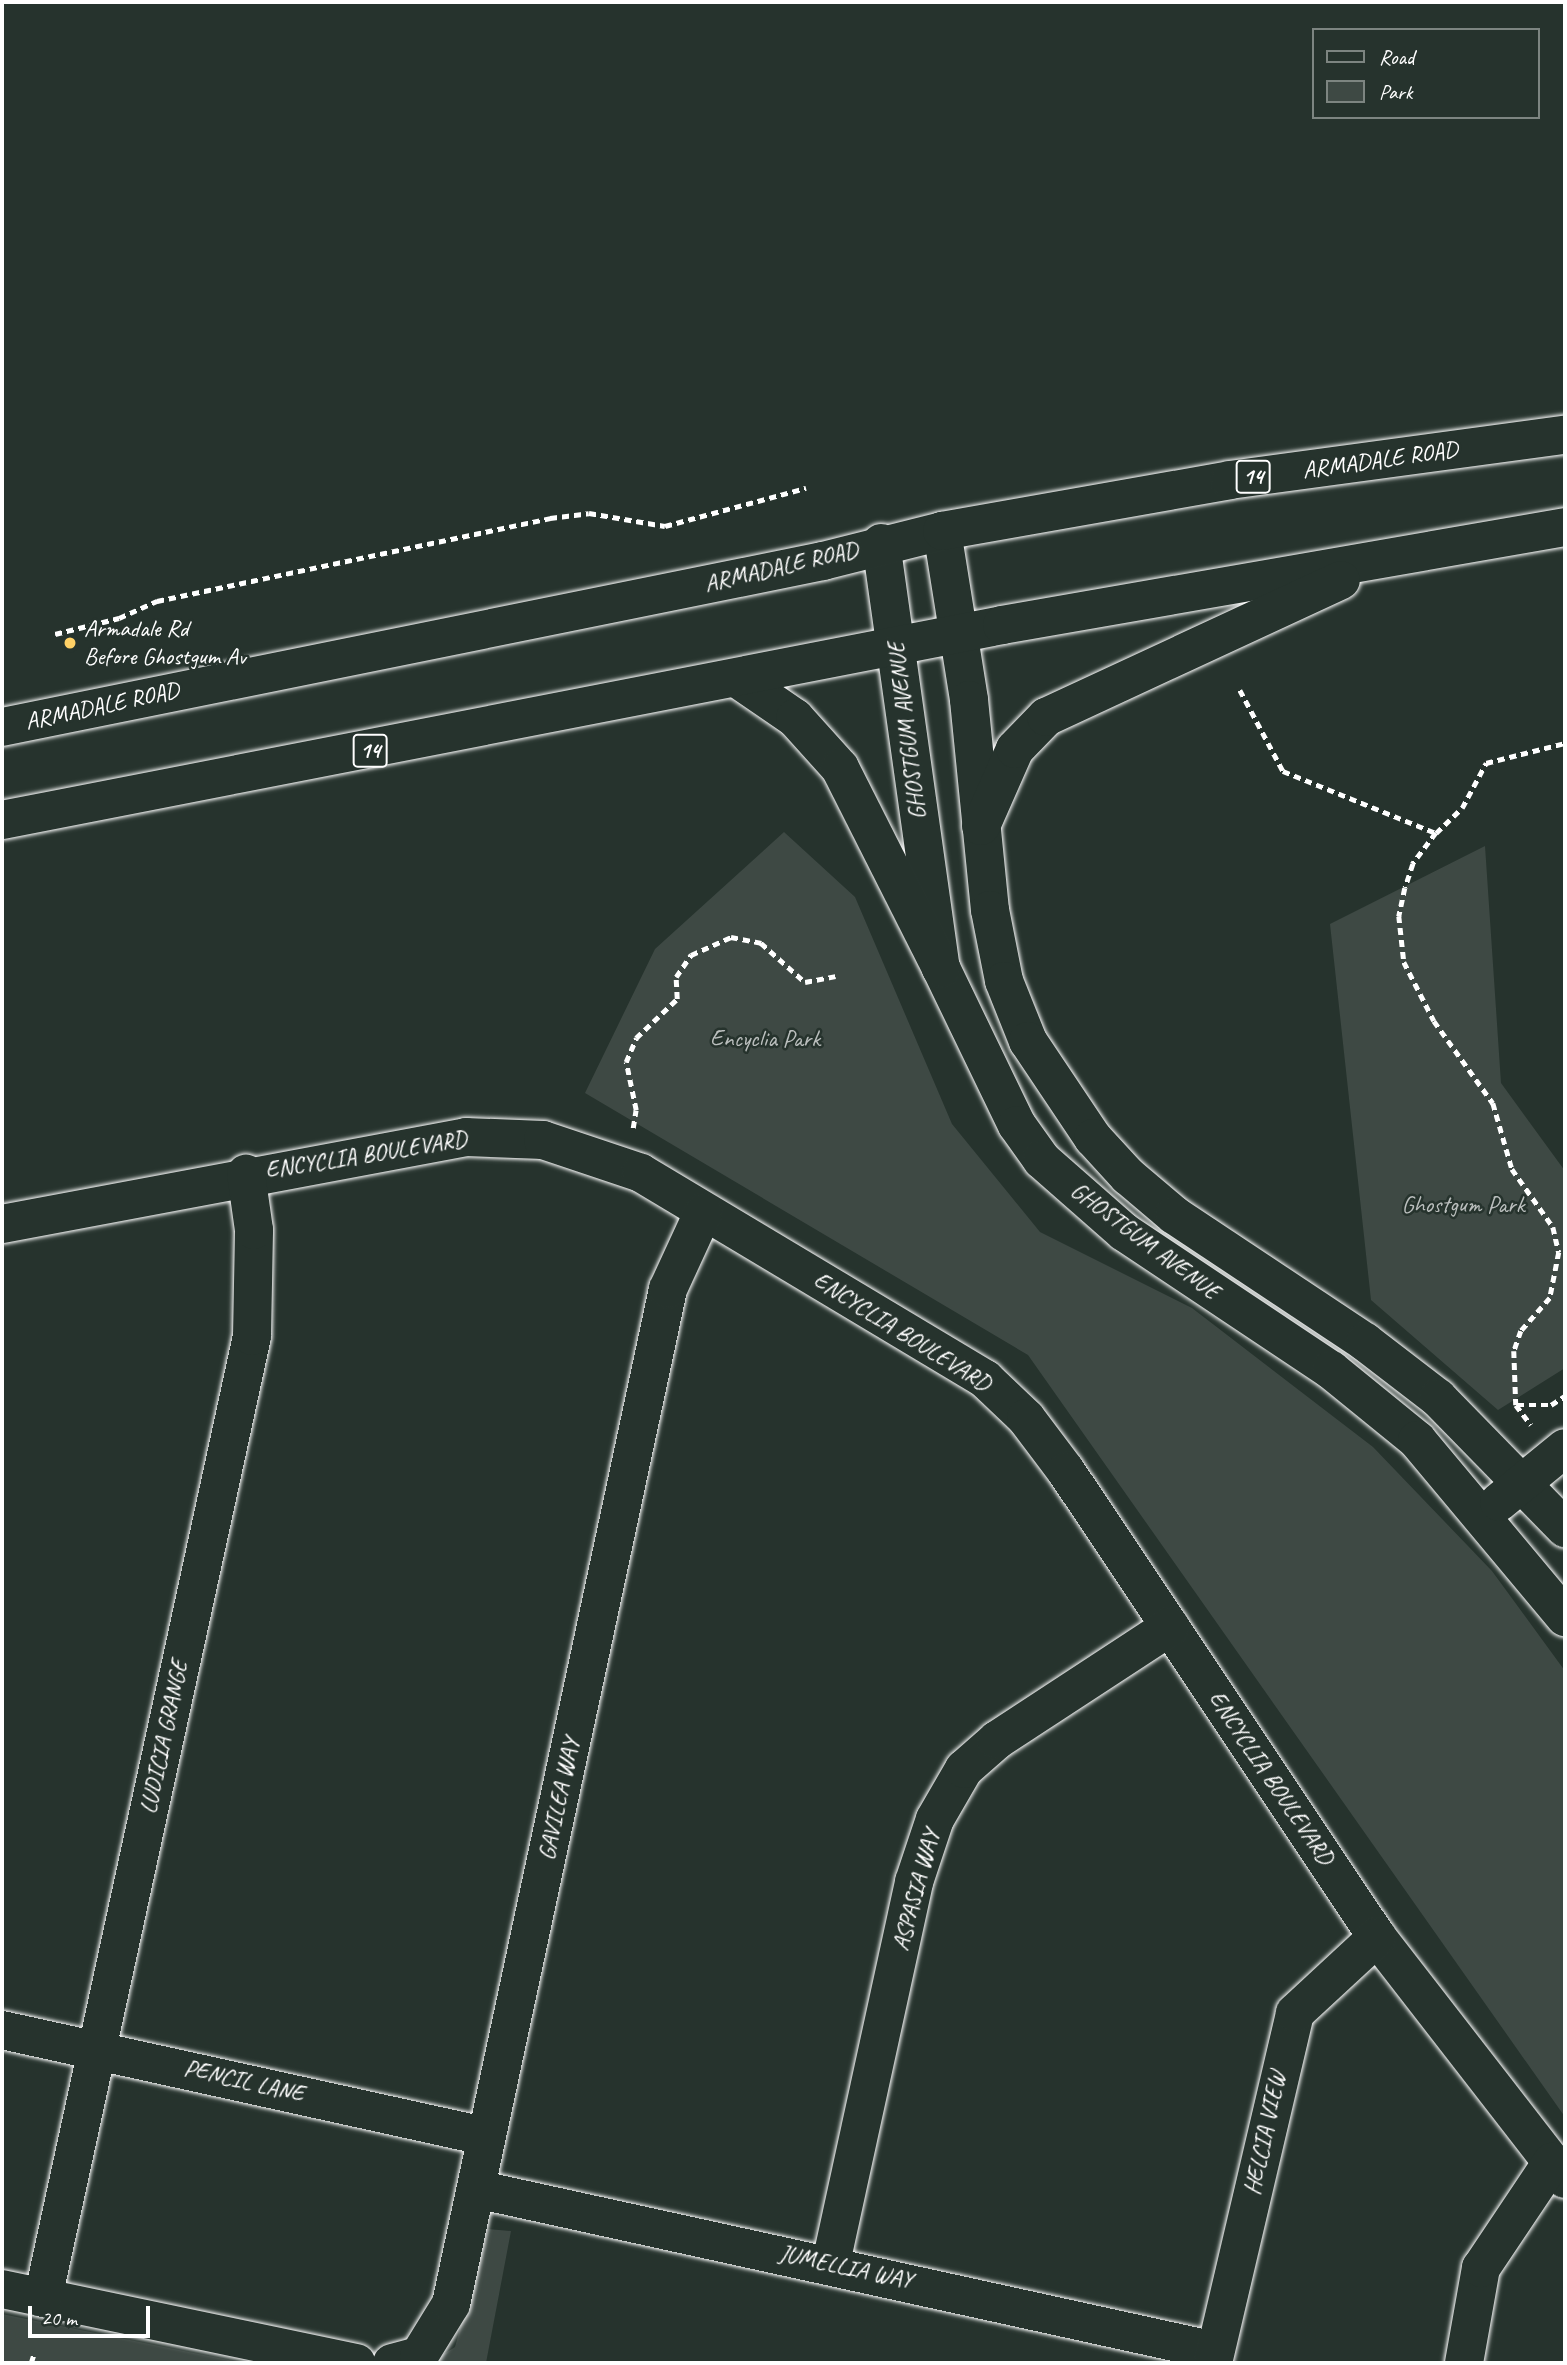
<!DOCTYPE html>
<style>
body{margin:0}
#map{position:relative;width:1567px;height:2365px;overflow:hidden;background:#26332d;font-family:Caveat,sans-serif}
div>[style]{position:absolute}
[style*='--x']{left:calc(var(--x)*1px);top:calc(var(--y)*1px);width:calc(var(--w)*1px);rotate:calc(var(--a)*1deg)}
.green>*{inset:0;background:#3e4944}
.path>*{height:4.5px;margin-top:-2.25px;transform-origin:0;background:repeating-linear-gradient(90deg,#fff 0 7px,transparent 0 12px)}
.roads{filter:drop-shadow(0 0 2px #fff) drop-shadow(0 0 2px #fff)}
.minor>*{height:38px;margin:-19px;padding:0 19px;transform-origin:19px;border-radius:19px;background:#26332d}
.highway>*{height:38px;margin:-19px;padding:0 19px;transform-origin:19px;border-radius:19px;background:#26332d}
.dots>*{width:19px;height:19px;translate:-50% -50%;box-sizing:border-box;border:4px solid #26332d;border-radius:50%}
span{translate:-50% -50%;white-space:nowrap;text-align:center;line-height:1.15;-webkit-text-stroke:5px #26332d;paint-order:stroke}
.shield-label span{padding:2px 5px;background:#26332d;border:2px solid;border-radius:5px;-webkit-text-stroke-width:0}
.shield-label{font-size:23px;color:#fff;font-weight:700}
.street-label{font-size:24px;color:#fff}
.poi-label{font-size:24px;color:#fff}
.left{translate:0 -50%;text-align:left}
.park-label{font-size:24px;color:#bbbfbe}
.frame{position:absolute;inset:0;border:4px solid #fff;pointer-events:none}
.legend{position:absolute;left:1312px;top:28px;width:228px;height:91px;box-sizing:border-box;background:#26332d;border:2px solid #7d8581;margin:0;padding:9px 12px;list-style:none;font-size:21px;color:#fff}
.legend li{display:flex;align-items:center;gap:14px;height:35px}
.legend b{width:35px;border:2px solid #7d8581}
.scale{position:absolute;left:28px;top:2306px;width:122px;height:32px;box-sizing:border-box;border:4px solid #fff;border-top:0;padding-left:9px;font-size:21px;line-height:24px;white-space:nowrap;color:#fff;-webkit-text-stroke:5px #26332d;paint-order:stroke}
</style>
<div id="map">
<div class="green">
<div style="clip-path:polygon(784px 832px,855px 897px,952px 1124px,1040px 1232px,1192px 1308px,1373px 1447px,1492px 1571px,1565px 1671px,1565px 2117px,1028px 1355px,585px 1093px,655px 949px)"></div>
<div style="clip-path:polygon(1485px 846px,1501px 1083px,1565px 1171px,1565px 1368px,1498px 1410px,1371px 1300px,1330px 924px)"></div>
<div style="clip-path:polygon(488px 2229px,511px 2231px,486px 2363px,430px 2363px,455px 2347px)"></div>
<div style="clip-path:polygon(2px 2314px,243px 2363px,2px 2363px)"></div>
</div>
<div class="path">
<div style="--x:55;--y:634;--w:66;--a:-14"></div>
<div style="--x:119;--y:618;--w:42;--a:-24.1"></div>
<div style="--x:157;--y:601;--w:402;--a:-11.9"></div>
<div style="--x:550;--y:518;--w:39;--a:-7"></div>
<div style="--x:589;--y:513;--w:77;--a:9.7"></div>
<div style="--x:665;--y:526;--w:146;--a:-15.1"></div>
<div style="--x:1240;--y:690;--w:92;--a:62"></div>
<div style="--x:1283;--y:771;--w:165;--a:22.1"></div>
<div style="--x:1436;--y:833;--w:36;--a:-44"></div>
<div style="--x:1462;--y:808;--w:51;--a:-61.9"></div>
<div style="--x:1486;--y:763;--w:81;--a:-14.2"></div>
<div style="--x:1436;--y:833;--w:39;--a:127"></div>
<div style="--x:1413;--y:864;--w:25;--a:108"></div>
<div style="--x:1405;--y:888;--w:29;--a:102"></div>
<div style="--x:1399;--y:916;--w:46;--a:83.8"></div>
<div style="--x:1404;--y:962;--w:66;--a:63"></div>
<div style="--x:1434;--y:1021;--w:101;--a:54.3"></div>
<div style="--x:1493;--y:1103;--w:69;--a:73.9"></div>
<div style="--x:1512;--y:1169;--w:71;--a:54.7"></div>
<div style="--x:1553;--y:1227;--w:26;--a:77"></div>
<div style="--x:1559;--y:1252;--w:47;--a:101.1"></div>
<div style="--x:1550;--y:1298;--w:44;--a:131.3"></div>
<div style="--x:1521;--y:1331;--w:21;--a:109"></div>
<div style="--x:1514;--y:1351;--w:54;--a:87.9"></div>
<div style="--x:1516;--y:1405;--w:25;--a:53"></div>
<div style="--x:633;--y:1128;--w:18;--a:-81"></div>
<div style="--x:636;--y:1110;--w:49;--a:-101.8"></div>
<div style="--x:626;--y:1062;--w:26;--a:-67"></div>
<div style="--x:636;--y:1038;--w:57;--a:-43.6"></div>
<div style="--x:677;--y:999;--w:22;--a:-93"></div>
<div style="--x:676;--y:977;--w:27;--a:-56"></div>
<div style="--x:691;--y:955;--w:44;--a:-24.2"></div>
<div style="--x:731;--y:937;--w:31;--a:11"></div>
<div style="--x:761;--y:943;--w:59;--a:41.6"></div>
<div style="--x:805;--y:982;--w:31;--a:-11"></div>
<div style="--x:1517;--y:1405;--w:34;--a:0"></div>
<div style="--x:1551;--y:1405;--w:17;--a:-33"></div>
<div style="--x:31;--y:2363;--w:10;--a:-73"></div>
</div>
<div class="roads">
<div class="minor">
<div style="--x:942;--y:531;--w:171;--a:80.9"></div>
<div style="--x:969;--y:700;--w:211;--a:84.3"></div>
<div style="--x:990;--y:910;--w:72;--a:78.8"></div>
<div style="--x:1004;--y:981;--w:65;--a:68.2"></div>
<div style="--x:1028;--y:1041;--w:117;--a:56.2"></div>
<div style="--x:1093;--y:1138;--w:52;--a:47.4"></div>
<div style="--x:1128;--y:1176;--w:60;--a:40.3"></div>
<div style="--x:1174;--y:1215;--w:229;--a:33.6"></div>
<div style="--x:1365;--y:1342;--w:92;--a:37.5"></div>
<div style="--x:1438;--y:1398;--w:182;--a:45.7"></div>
<div style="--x:881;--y:543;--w:429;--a:82"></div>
<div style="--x:941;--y:968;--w:174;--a:64.2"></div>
<div style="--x:1017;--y:1125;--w:43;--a:54.5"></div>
<div style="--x:1042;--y:1160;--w:109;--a:41.3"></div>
<div style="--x:1124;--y:1232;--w:249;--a:33.7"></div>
<div style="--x:1331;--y:1370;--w:111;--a:39.1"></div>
<div style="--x:1417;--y:1440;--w:231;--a:50.1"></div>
<div style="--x:2;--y:1224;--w:472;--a:-10.6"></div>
<div style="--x:466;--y:1137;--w:77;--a:2.2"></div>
<div style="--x:543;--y:1140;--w:103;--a:18.6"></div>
<div style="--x:641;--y:1173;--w:401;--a:30.9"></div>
<div style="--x:985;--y:1379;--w:57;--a:43.6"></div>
<div style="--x:1026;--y:1418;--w:66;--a:53"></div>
<div style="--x:1066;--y:1471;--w:560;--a:56.28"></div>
<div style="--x:1377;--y:1937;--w:306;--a:52.2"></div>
<div style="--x:1499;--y:1502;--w:85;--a:-39.3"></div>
<div style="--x:2;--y:2030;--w:495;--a:12.4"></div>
<div style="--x:476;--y:2189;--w:757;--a:12.36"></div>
<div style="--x:831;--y:2263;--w:390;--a:-77.7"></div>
<div style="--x:914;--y:1882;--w:66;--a:-71.6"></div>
<div style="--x:935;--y:1819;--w:58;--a:-59.9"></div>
<div style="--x:964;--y:1769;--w:44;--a:-41.3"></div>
<div style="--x:997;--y:1740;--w:207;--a:-33.2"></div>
<div style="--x:2;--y:2289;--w:362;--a:11.8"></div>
<div style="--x:43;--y:2298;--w:984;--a:-77.74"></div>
<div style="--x:252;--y:1336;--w:106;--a:-88.9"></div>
<div style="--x:254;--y:1230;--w:57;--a:-98.1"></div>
<div style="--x:392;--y:2363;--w:28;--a:-15"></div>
<div style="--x:419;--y:2356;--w:61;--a:-58.4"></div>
<div style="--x:451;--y:2304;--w:1038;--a:-77.93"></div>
<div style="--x:668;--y:1289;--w:84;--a:-65.3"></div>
<div style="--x:1213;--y:2363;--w:359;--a:-76.8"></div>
<div style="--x:1295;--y:2013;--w:112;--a:-42.8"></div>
<div style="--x:1464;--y:2363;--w:97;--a:-79.9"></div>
<div style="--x:1481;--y:2268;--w:128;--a:-56.2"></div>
</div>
<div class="highway">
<div style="--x:738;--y:679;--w:69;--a:34.4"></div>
<div style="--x:795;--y:718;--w:67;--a:48"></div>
<div style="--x:840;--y:768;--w:224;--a:63.2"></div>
<div style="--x:2;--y:727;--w:838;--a:-11.43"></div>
<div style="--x:823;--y:561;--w:123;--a:-14.1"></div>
<div style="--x:942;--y:531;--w:292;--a:-10"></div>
<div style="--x:1230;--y:480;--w:338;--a:-7.7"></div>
<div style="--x:2;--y:820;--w:1019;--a:-11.03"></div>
<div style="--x:1002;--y:625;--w:571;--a:-9.87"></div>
<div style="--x:981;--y:826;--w:84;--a:-66.2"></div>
<div style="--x:1015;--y:749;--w:45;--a:-45.9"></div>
<div style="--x:1046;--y:717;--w:325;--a:-24.9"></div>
</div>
</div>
<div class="dots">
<div style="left:70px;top:643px;background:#ffd166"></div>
</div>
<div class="shield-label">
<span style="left:1253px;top:477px">14</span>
<span style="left:370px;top:751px">14</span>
</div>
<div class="street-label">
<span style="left:1380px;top:460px;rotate:-8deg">ARMADALE ROAD</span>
<span style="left:781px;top:567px;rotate:-13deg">ARMADALE ROAD</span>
<span style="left:102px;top:706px;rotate:-12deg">ARMADALE ROAD</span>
<span style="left:907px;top:731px;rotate:-97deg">GHOSTGUM AVENUE</span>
<span style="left:366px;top:1155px;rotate:-9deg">ENCYCLIA BOULEVARD</span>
<span style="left:1145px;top:1241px;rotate:37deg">GHOSTGUM AVENUE</span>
<span style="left:902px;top:1332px;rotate:32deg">ENCYCLIA BOULEVARD</span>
<span style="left:164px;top:1737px;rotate:-78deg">LUDICIA GRANGE</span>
<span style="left:1271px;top:1778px;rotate:56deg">ENCYCLIA BOULEVARD</span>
<span style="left:559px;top:1799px;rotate:-78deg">GAVILEA WAY</span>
<span style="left:916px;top:1890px;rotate:-75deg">ASPASIA WAY</span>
<span style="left:244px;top:2081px;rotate:13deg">PENCIL LANE</span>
<span style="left:1265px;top:2133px;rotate:-78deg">HELCIA VIEW</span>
<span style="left:846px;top:2267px;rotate:12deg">JUMELLIA WAY</span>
</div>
<div class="poi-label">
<span class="left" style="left:84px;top:643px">Armadale Rd<br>Before Ghostgum Av</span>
</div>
<div class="park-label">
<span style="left:765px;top:1039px">Encyclia Park</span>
<span style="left:1463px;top:1205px">Ghostgum Park</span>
</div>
<div class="frame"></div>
<ul class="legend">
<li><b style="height:9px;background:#26332d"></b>Road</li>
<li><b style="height:19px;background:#3e4944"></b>Park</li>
</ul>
<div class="scale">20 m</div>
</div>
